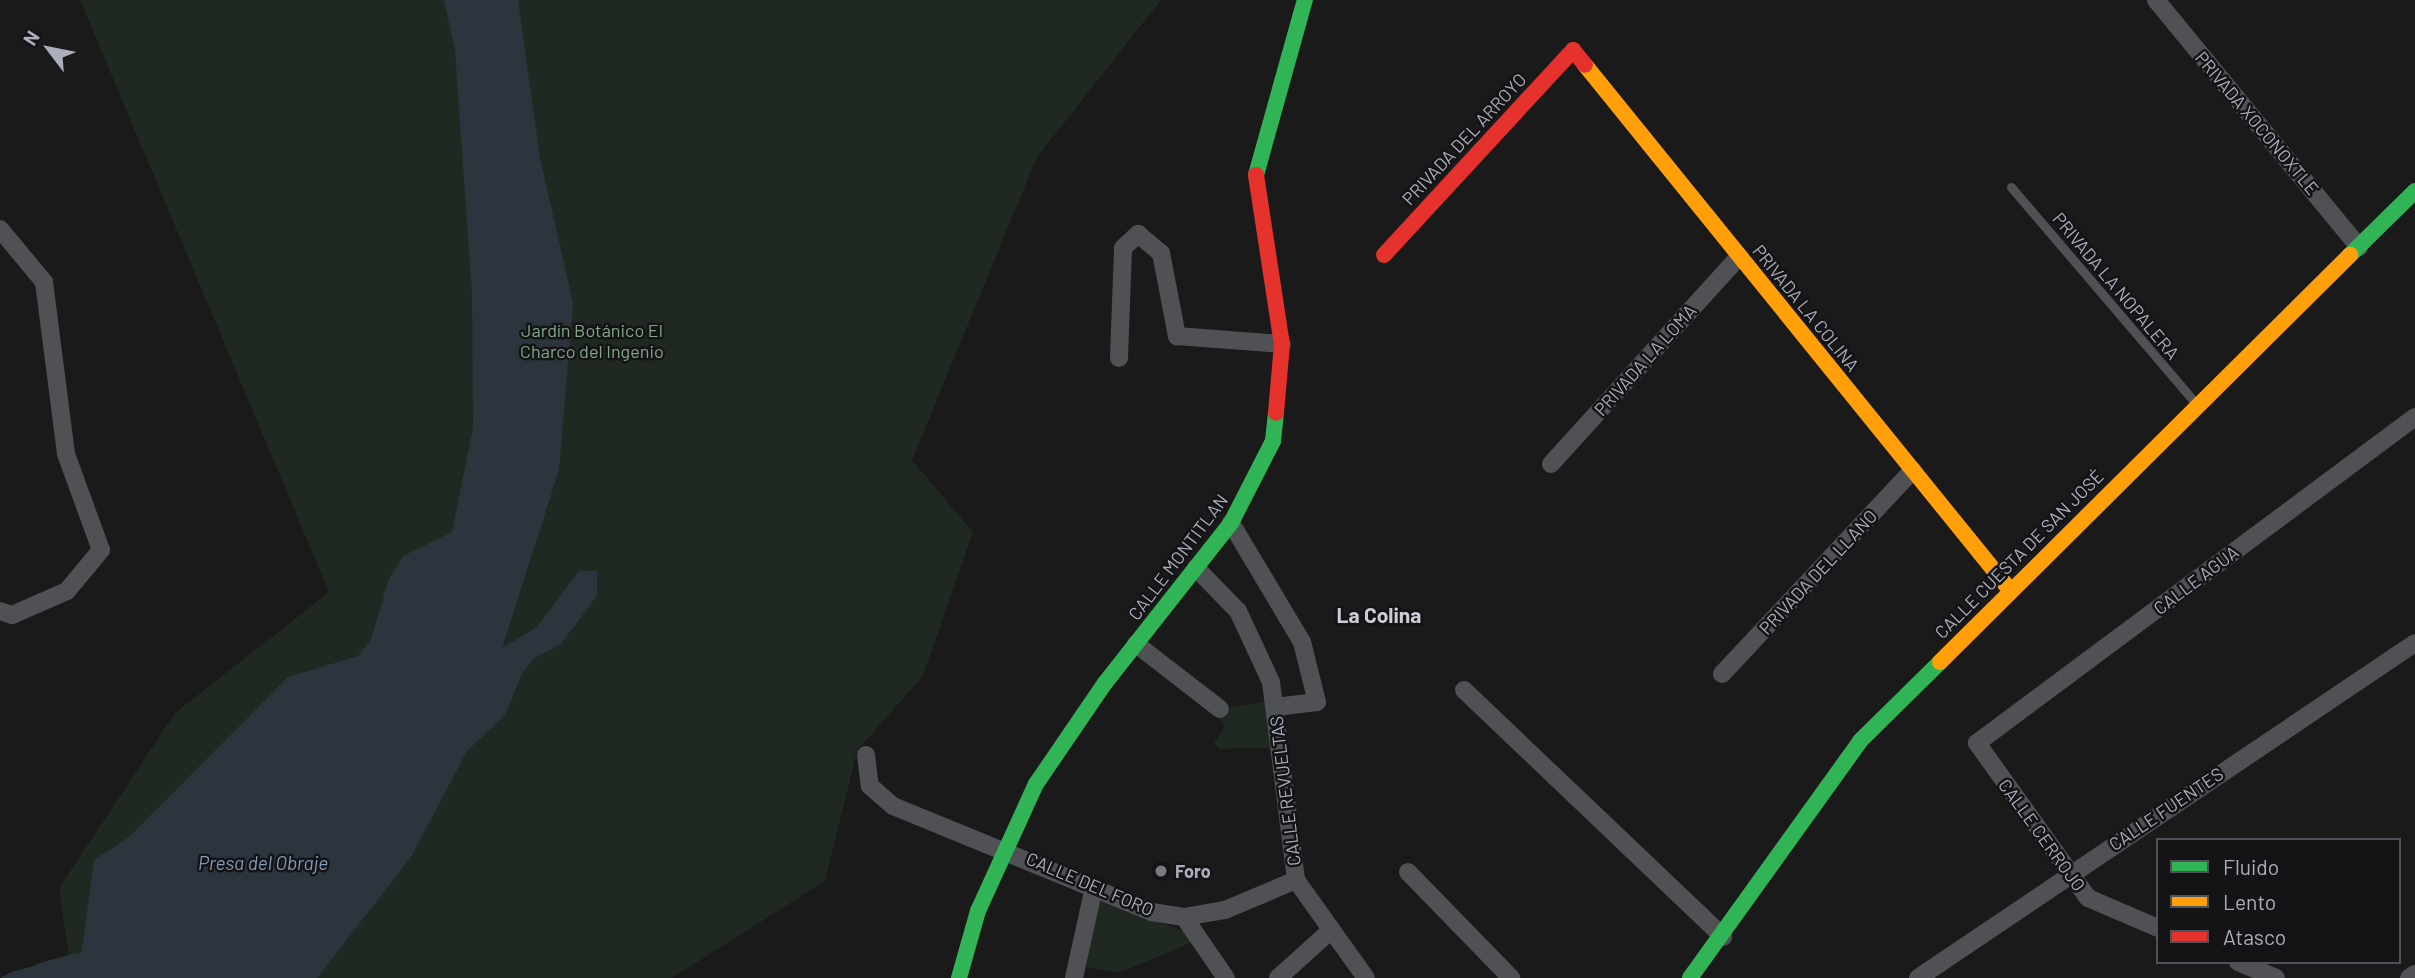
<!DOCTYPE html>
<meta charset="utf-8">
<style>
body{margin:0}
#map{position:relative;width:2415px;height:978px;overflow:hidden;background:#1a1a1a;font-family:Barlow,sans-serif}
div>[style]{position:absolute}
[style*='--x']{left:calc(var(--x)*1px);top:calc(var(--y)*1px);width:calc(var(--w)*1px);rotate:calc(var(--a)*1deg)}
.green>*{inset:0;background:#1f2821}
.water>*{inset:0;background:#2c343d}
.river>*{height:33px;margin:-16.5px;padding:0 16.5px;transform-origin:16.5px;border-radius:16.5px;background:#2c343d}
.lane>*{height:9px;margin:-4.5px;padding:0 4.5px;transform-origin:4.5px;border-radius:4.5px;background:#505155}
.street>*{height:18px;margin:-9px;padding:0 9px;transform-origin:9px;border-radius:9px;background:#505155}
.fast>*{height:16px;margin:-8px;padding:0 8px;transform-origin:8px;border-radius:8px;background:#30b455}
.slow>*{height:16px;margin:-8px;padding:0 8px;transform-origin:8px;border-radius:8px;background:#ff9f0a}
.jam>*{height:16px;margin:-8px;padding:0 8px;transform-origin:8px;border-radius:8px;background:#e5322d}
.dots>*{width:19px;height:19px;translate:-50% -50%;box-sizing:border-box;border:4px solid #141417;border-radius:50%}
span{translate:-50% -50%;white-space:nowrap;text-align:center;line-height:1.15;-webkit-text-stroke:5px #141417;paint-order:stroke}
.street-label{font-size:18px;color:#abafbc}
.park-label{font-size:18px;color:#81a886}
.poi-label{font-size:18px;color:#abafbc;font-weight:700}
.left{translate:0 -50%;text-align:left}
.water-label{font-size:19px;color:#809ab8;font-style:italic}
.quarter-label{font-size:21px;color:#ccced7;font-weight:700}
.legend{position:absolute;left:2156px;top:838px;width:245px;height:126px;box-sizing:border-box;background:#141417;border:2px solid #505259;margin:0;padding:9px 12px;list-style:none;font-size:21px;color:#abafbc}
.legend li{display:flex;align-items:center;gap:14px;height:35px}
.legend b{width:35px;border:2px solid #505259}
.north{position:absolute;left:14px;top:14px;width:70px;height:70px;-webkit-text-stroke:5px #141417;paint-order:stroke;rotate:302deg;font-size:19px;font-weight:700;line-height:28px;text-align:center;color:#abafbc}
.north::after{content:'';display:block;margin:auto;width:24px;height:32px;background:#abafbc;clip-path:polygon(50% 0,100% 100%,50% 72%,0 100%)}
</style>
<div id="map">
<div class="green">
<div style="clip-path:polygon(80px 0,1161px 0,1037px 157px,912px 460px,973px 532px,923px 676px,857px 751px,825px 881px,672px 978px,72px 978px,59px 888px,175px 713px,329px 592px)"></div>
<div style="clip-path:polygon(1269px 701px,1271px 748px,1220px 749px,1214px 743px,1225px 726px,1211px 710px)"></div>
<div style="clip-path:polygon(1099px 900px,1189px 933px,1195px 941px,1119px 973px,1086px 967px)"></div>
</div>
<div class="water">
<div style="clip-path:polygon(444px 0,518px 0,540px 158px,573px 303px,559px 470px,502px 648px,537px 627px,579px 571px,597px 571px,597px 596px,561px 644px,534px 658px,522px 674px,505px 715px,467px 751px,411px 857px,317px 978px,78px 978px,94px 860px,129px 837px,288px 677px,358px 656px,371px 639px,389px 579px,403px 556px,452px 532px,473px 428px,472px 293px,455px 50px)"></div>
<div style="clip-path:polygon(72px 955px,70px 978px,0 978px,12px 972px)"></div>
</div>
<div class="river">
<div style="--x:45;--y:978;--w:35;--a:-15"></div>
</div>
<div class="lane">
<div style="--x:2011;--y:187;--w:287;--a:49.5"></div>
</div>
<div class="street">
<div style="--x:2156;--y:0;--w:320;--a:50.6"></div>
<div style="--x:0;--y:229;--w:69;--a:50.3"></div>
<div style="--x:44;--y:282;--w:173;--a:82.7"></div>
<div style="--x:66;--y:454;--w:102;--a:70"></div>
<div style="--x:101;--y:550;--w:53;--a:129.7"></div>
<div style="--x:67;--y:591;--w:60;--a:156.4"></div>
<div style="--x:12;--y:615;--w:13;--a:-162"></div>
<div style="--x:1119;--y:358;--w:110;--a:-87.9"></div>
<div style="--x:1123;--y:248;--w:21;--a:-43"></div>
<div style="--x:1138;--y:234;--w:30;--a:40"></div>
<div style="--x:1161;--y:253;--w:85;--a:79.1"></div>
<div style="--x:1177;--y:336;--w:105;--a:4.4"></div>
<div style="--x:1551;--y:464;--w:280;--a:-47.8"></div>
<div style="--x:1231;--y:523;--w:139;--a:59.2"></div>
<div style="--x:1302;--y:642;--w:62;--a:76"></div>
<div style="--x:1317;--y:702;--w:42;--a:173.2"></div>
<div style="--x:1196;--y:568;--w:60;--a:45.7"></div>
<div style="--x:1238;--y:611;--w:78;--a:65.1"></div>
<div style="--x:1271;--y:682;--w:200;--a:82.8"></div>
<div style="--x:1296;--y:880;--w:120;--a:54.5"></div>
<div style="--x:1136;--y:644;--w:106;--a:37.7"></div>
<div style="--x:1722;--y:674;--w:279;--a:-46.9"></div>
<div style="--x:1464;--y:690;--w:358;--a:43.6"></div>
<div style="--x:866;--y:755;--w:31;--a:83"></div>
<div style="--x:870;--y:786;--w:30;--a:41"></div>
<div style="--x:893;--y:806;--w:280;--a:22.3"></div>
<div style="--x:1152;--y:912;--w:32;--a:9"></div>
<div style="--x:1184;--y:917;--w:42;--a:-9.7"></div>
<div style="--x:1225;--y:910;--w:77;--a:-22.9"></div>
<div style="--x:1408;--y:872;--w:148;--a:45.8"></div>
<div style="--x:1184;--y:917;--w:74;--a:55.5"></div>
<div style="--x:2158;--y:928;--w:76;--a:-156.8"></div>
<div style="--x:2088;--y:898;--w:191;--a:-125.6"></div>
<div style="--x:1977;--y:743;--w:546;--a:-36.66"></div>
<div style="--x:2238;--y:962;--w:41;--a:22.8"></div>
<div style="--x:1074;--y:978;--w:93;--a:-77.6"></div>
<div style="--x:1278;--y:978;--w:70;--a:-42.1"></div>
<div style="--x:1918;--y:978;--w:599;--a:-33.98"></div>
<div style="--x:2409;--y:978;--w:7;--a:-34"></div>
</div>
<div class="fast">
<div style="--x:1256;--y:175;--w:182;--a:-74.4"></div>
<div style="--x:2350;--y:255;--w:91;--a:-44.6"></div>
<div style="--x:959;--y:978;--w:70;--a:-74.2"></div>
<div style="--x:978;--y:911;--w:140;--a:-65.5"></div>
<div style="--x:1036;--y:784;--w:122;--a:-55.7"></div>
<div style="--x:1105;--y:683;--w:204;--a:-51.8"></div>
<div style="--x:1231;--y:523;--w:92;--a:-62.9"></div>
<div style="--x:1273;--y:441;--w:28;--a:-84"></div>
<div style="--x:1690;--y:978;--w:292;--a:-54.3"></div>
<div style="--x:1860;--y:741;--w:112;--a:-44.6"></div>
</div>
<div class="slow">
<div style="--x:1585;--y:65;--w:675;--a:51.01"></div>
<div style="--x:1940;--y:662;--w:578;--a:-44.79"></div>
</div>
<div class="jam">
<div style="--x:1256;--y:175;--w:171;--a:81.3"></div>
<div style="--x:1282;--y:344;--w:69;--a:95"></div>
<div style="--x:1384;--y:255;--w:279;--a:-47.3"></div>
<div style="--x:1573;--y:50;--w:19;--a:51"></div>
</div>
<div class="dots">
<div style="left:1161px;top:871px;background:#787b83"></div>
</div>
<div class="street-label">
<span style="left:2257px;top:123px;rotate:50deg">PRIVADA XOCONOXTLE</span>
<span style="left:1464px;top:139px;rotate:-47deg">PRIVADA DEL ARROYO</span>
<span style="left:2116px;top:286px;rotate:50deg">PRIVADA LA NOPALERA</span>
<span style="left:1806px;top:308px;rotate:51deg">PRIVADA LA COLINA</span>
<span style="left:1645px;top:360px;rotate:-48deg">PRIVADA LA LOMA</span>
<span style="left:2019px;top:554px;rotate:-45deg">CALLE CUESTA DE SAN JOSÉ</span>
<span style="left:1178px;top:557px;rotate:-53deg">CALLE MONTITLAN</span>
<span style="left:1818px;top:572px;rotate:-47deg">PRIVADA DEL LLANO</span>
<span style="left:2196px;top:580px;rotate:-37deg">CALLE AGUA</span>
<span style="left:1285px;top:791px;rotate:-97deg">CALLE REVUELTAS</span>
<span style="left:2166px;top:809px;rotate:-34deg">CALLE FUENTES</span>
<span style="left:2042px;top:835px;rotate:54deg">CALLE CERROJO</span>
<span style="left:1090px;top:884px;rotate:23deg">CALLE DEL FORO</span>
</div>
<div class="park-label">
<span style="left:592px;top:341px">Jardín Botánico El<br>Charco del Ingenio</span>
</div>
<div class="poi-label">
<span class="left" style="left:1175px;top:871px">Foro</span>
</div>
<div class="water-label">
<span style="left:263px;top:863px">Presa del Obraje</span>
</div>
<div class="quarter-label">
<span style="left:1379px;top:615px">La Colina</span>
</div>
<ul class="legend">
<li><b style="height:9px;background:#30b455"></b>Fluido</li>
<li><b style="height:9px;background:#ff9f0a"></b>Lento</li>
<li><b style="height:9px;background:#e5322d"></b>Atasco</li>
</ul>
<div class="north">N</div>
</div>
